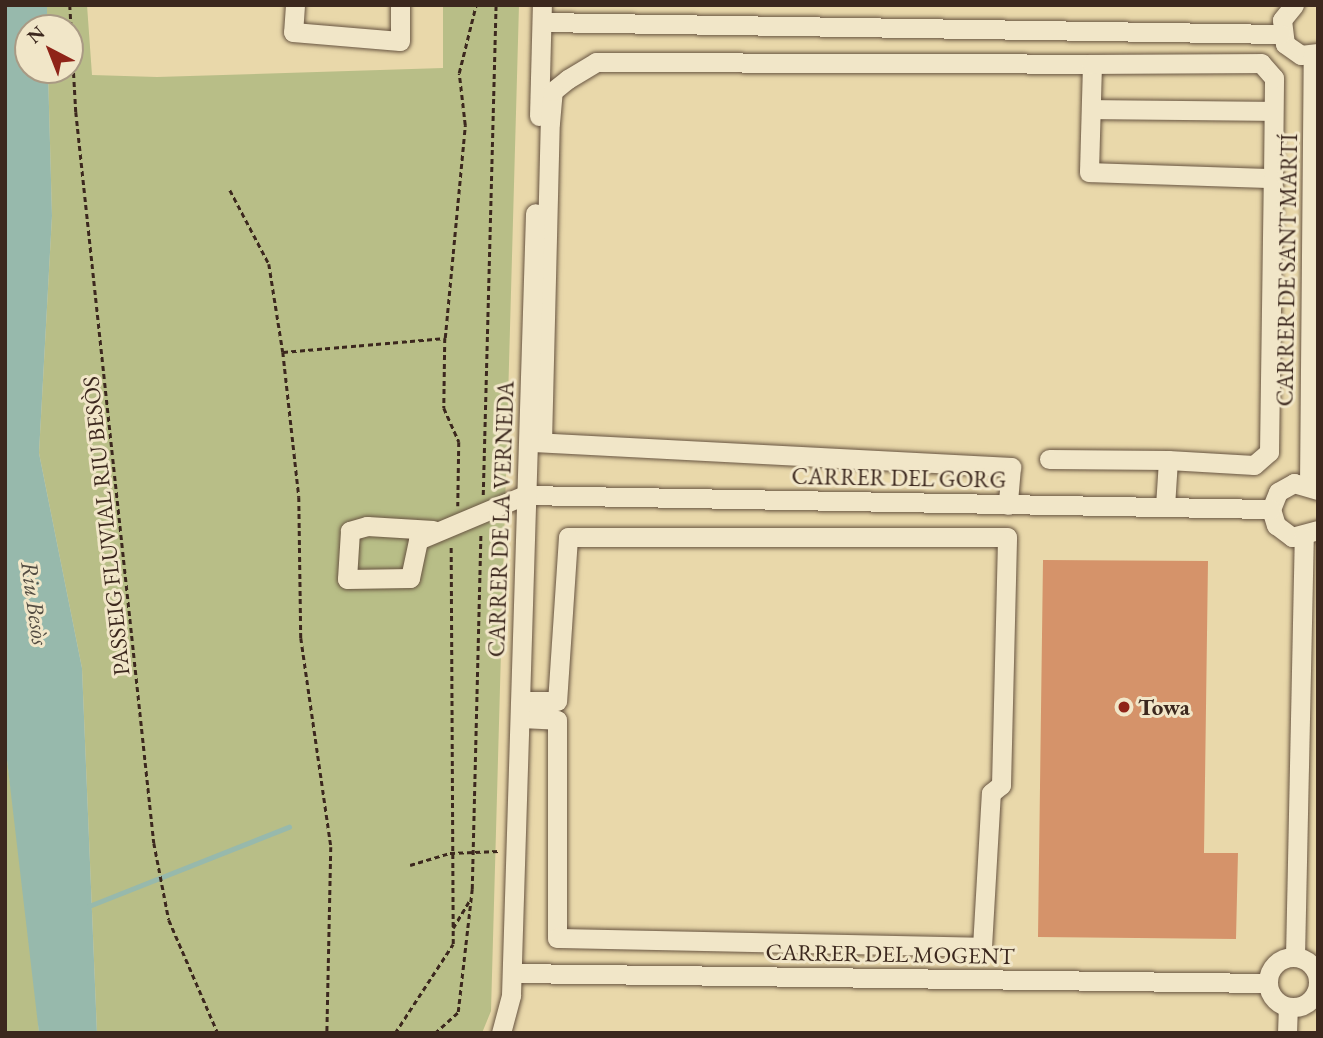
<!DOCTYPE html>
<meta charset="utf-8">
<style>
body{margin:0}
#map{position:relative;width:1323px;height:1038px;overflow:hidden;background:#e9d8aa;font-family:"EB Garamond",serif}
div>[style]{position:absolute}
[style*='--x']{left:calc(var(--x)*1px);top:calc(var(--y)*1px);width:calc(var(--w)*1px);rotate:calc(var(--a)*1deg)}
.green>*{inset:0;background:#b8be87}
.water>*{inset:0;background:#97b9ac}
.stream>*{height:4.5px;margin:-2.25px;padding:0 2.25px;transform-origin:2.25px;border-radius:2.25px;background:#97b9ac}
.building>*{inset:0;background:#d5936a}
.path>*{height:2.5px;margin-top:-1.25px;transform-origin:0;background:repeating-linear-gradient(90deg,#3c281e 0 5px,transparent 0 8.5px)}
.roads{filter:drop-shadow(0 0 2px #675441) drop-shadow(0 0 2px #675441)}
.minor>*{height:19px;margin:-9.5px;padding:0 9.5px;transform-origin:9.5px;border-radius:9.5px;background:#f1e6c8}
.minor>.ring{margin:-9.5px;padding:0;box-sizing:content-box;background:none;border:19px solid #f1e6c8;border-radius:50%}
.dots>*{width:19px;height:19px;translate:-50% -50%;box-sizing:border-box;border:4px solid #f1e6c8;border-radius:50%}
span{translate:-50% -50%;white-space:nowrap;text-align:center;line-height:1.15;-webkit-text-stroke:6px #f1e6c8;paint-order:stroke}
.street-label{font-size:23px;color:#3c281e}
.poi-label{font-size:23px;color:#3c281e;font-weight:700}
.left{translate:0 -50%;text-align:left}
.water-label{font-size:24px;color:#534c42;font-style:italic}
.frame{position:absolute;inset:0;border:7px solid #3c281e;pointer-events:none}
.north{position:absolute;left:14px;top:14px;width:70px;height:70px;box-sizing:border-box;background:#f1e6c8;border:2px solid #a99a84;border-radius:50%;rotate:318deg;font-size:19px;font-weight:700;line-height:28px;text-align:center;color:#3c281e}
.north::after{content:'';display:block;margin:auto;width:24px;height:32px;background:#8f2418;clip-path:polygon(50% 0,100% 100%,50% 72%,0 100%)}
</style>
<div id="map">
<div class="green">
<div style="clip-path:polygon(47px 5px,87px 5px,92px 75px,157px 77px,443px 68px,443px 5px,519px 5px,491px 1011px,482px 1033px,97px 1033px,82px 668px,39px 453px,52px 216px,48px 70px,70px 70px,70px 28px,47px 28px)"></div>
<div style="clip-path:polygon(5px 743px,35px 973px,39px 1033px,5px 1033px)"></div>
</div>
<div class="water">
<div style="clip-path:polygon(5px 5px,47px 5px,47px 28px,28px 28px,28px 70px,48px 70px,52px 216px,39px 453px,82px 668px,97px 1033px,39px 1033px,5px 743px)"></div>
</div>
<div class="stream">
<div style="--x:89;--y:906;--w:215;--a:-21.6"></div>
</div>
<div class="building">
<div style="clip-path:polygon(1043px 560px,1208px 561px,1204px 853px,1238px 853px,1236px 939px,1038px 937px)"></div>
</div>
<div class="path">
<div style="--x:70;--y:5;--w:107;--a:86.8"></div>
<div style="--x:76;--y:112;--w:735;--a:83.91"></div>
<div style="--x:154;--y:843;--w:78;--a:79"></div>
<div style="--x:169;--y:920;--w:123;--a:66.6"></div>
<div style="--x:230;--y:190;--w:84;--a:62.2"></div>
<div style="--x:269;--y:264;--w:89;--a:81"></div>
<div style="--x:283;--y:352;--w:146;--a:83.7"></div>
<div style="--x:299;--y:497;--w:141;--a:89.2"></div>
<div style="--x:301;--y:638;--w:211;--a:81.8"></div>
<div style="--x:331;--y:847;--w:186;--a:91.2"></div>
<div style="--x:445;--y:338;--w:70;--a:90.8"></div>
<div style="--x:444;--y:408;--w:37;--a:66"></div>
<div style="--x:459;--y:442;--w:64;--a:90.9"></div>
<div style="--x:283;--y:352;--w:163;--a:-4.9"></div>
<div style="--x:445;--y:338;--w:214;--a:-84.6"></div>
<div style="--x:465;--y:125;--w:52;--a:-96.6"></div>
<div style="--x:459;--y:73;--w:70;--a:-76"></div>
<div style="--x:483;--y:495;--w:490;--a:-88.5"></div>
<div style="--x:410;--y:865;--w:42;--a:-16.7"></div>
<div style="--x:450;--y:853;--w:49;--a:-2.3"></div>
<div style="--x:453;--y:928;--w:31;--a:-59"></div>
<div style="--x:395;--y:1033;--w:106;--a:-56.9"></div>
<div style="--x:453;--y:944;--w:398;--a:-90.3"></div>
<div style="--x:435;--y:1033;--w:31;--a:-42"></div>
<div style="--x:458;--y:1012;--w:124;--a:-83.5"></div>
<div style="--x:472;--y:889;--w:356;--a:-88.6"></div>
</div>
<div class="roads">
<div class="minor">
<div style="--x:295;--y:5;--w:27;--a:94"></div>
<div style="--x:293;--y:32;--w:107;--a:4.8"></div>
<div style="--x:400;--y:41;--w:36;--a:-90"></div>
<div style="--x:1294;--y:5;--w:19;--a:129"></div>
<div style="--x:1282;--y:20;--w:24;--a:83"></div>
<div style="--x:1285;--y:44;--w:19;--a:35"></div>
<div style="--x:1301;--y:55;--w:17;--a:-7"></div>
<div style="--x:542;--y:22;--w:739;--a:0.93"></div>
<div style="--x:1093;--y:109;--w:179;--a:0.6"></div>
<div style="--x:539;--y:116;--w:111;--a:-88.5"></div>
<div style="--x:533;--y:442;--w:479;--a:3"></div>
<div style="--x:1011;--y:467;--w:38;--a:95"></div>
<div style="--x:542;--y:442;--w:319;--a:-88.6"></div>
<div style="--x:550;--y:123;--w:32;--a:-85"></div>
<div style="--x:553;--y:91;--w:19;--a:-39"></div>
<div style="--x:568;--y:79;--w:33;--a:-31"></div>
<div style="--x:596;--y:62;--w:496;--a:0.2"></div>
<div style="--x:1092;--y:64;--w:108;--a:91.6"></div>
<div style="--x:1089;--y:172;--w:184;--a:1.9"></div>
<div style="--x:1273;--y:178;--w:100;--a:-89.4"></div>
<div style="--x:1274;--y:78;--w:20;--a:-131"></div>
<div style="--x:1261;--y:63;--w:169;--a:179.7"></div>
<div style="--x:1049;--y:459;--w:119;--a:0.5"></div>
<div style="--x:1168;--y:460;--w:47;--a:93.7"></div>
<div style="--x:1168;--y:460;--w:86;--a:3.3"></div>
<div style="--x:1254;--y:465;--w:20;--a:-41"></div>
<div style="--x:1269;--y:452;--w:274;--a:-89.2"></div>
<div style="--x:1309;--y:484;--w:429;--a:-89.5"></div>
<div style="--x:1318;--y:490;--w:25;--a:-164"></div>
<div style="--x:1294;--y:483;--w:18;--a:151"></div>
<div style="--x:1278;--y:492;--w:18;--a:112"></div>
<div style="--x:1271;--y:509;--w:17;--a:73"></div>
<div style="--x:1276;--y:525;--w:20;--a:37"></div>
<div style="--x:1292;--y:537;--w:27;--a:-15"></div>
<div style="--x:433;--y:530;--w:66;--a:-176.5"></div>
<div style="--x:367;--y:526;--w:18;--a:164"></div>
<div style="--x:350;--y:531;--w:48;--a:93.6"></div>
<div style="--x:347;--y:579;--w:63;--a:-0.9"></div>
<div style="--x:410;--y:578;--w:39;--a:-78"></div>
<div style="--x:418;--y:540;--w:116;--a:-22.8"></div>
<div style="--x:525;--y:495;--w:746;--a:1.08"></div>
<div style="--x:521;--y:718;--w:36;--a:3"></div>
<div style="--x:557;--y:720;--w:218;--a:90"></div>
<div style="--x:557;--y:938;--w:425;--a:1.2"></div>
<div style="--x:982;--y:947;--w:154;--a:-86.7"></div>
<div style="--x:991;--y:793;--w:13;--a:-39"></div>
<div style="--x:1001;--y:785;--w:248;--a:-88.6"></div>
<div style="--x:1007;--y:537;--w:439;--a:180"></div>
<div style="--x:568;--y:537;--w:164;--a:93.8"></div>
<div style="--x:557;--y:701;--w:36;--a:180"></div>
<div style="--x:1295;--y:957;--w:420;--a:-88.8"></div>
<div class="ring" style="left:1268px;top:957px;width:31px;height:31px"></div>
<div style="--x:512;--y:973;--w:756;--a:0.76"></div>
<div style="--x:501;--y:1033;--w:39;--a:-75"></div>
<div style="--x:511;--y:995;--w:782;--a:-88.24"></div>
<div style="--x:1287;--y:1033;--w:26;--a:-88"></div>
</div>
</div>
<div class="dots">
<div style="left:1124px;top:707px;background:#8f2418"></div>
</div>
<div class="street-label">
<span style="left:1287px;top:270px;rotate:-89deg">CARRER DE SANT MARTÍ</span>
<span style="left:899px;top:478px;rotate:1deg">CARRER DEL GORG</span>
<span style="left:501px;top:519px;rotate:-88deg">CARRER DE LA VERNEDA</span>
<span style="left:106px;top:526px;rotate:-96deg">PASSEIG FLUVIAL RIU BESÒS</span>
<span style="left:890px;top:954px;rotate:1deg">CARRER DEL MOGENT</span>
</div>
<div class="poi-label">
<span class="left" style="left:1138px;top:707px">Towa</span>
</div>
<div class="water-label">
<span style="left:35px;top:603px;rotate:82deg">Riu Besòs</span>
</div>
<div class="frame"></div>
<div class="north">N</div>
</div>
